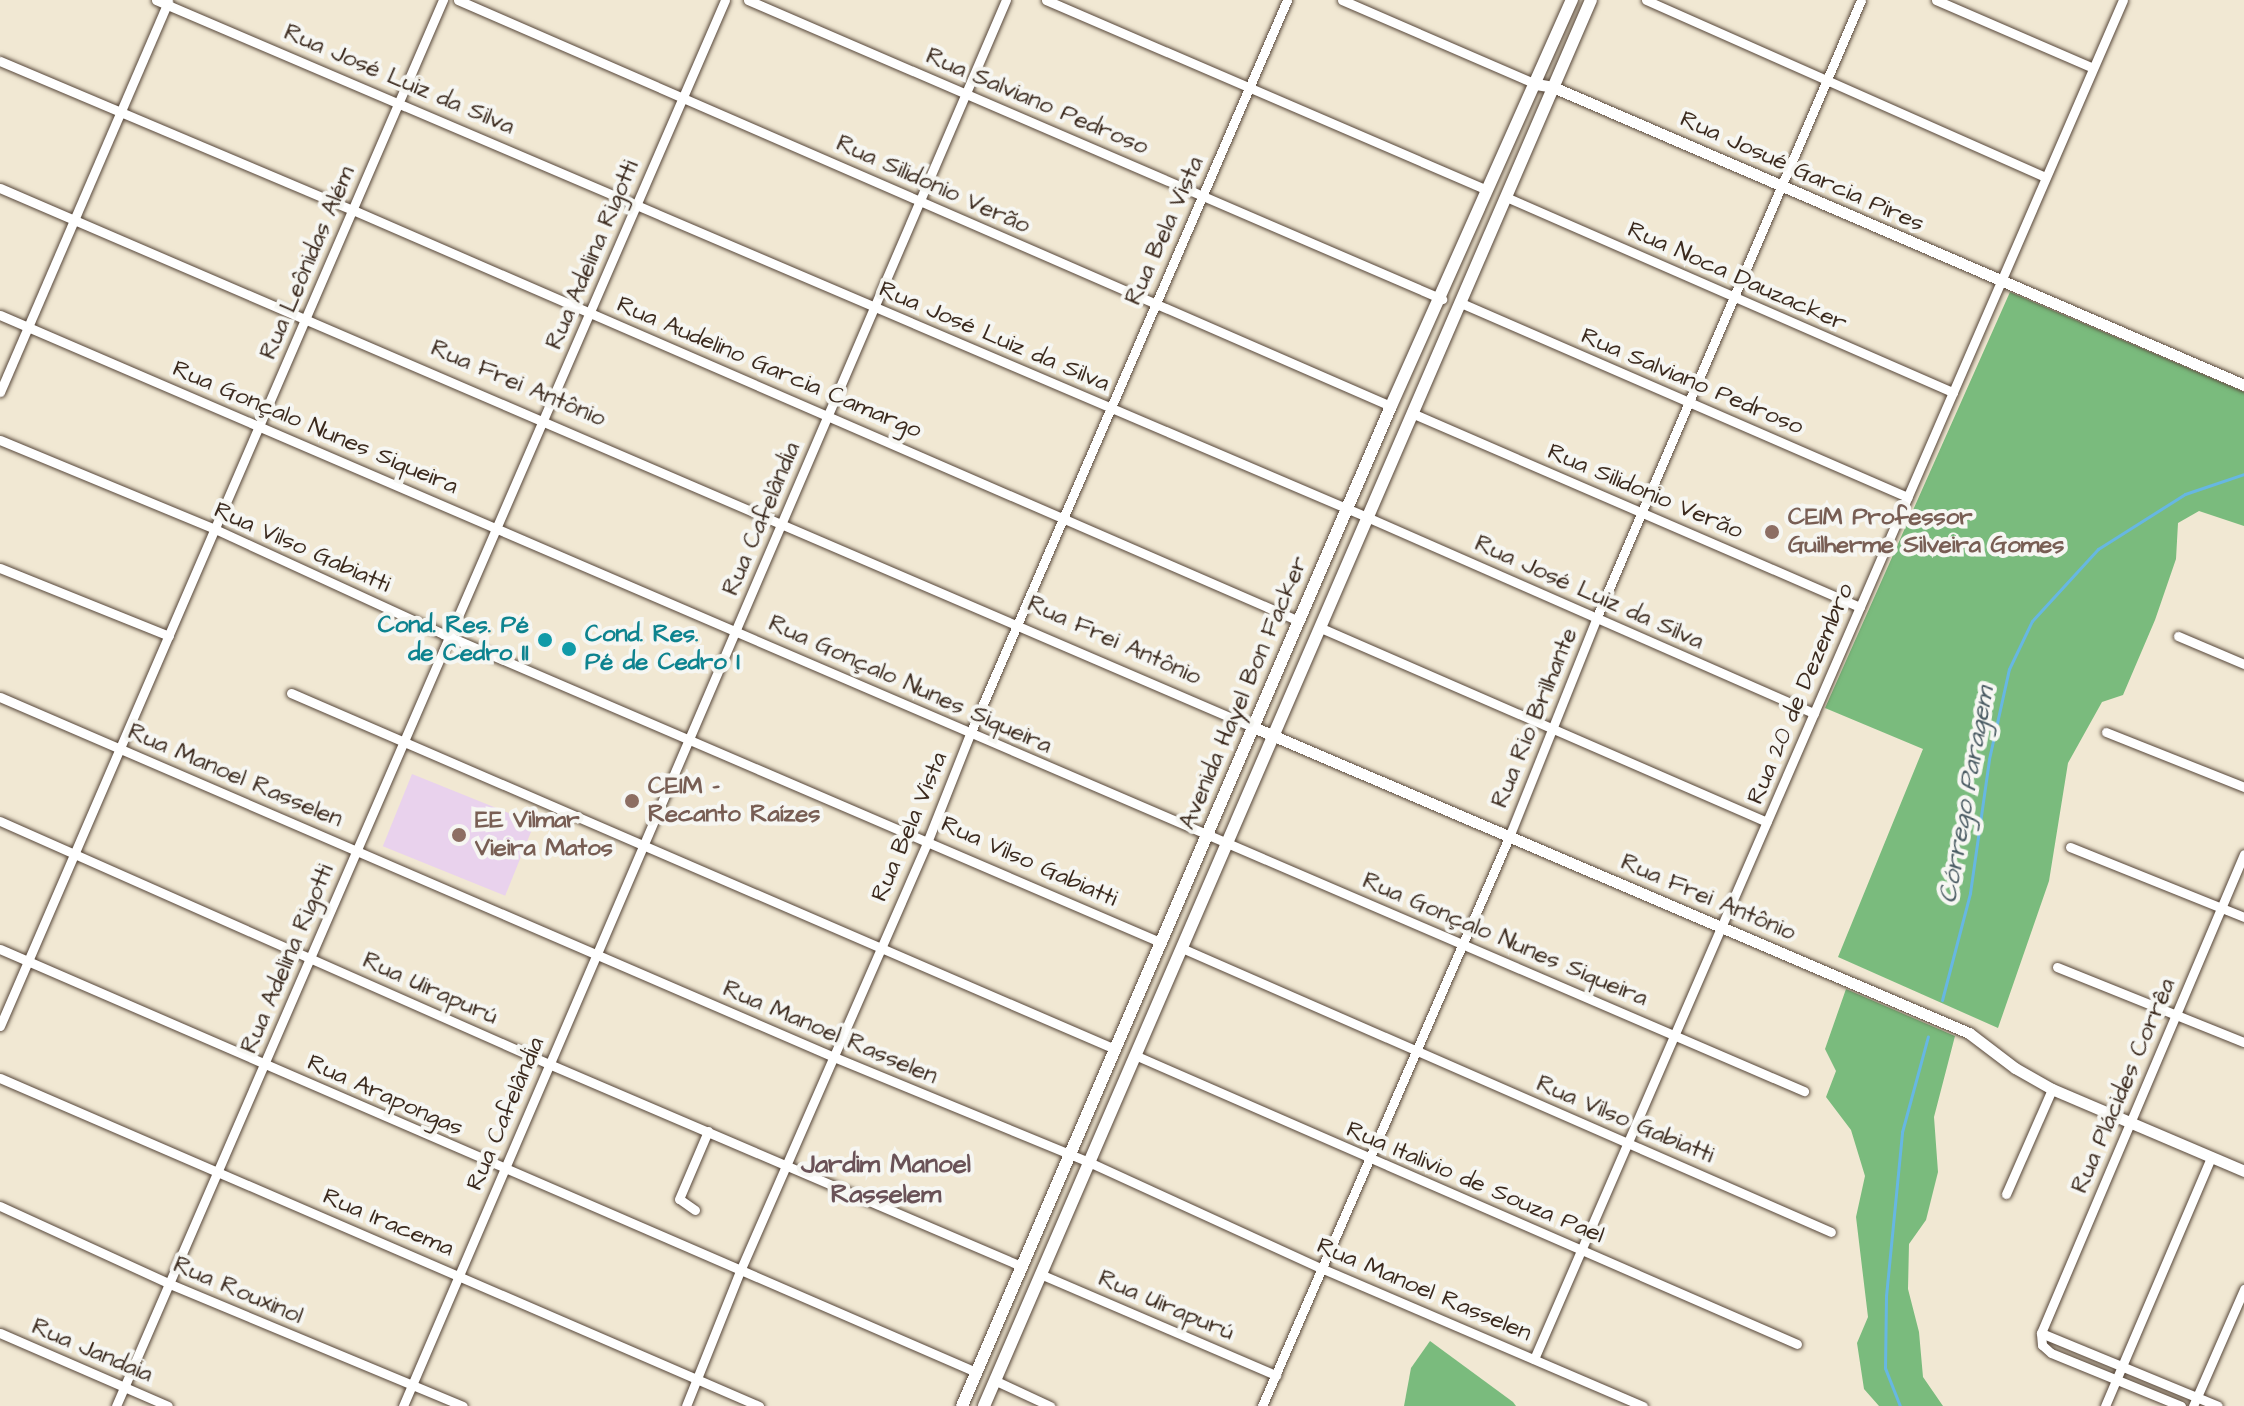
<!DOCTYPE html>
<meta charset="utf-8">
<style>
body{margin:0}
#map{position:relative;width:2244px;height:1406px;overflow:hidden;background:#f1e8d3;font-family:"Architects Daughter",sans-serif}
div>[style]{position:absolute}
[style*='--x']{left:calc(var(--x)*1px);top:calc(var(--y)*1px);width:calc(var(--w)*1px);rotate:calc(var(--a)*1deg)}
.built>*{inset:0;background:#e9d2ed;transform-origin:0 0}
.forest>*{inset:0;background:#7abb7d}
.stream>*{height:3px;margin:-1.5px;padding:0 1.5px;transform-origin:1.5px;border-radius:1.5px;background:#67b7e2}
.roads{filter:drop-shadow(0 0 2px #564639) drop-shadow(0 0 2px #564639)}
.minor>*{height:9px;margin:-4.5px;padding:0 4.5px;transform-origin:4.5px;border-radius:4.5px;background:#fff}
.tertiary>*{height:11px;margin:-5.5px;padding:0 5.5px;transform-origin:5.5px;border-radius:5.5px;background:#fff}
.secondary>*{height:12px;margin:-6px;padding:0 6px;transform-origin:6px;border-radius:6px;background:#fff}
.dots>*{width:22px;height:22px;translate:-50% -50%;box-sizing:border-box;border:4px solid #f6f6f2;border-radius:50%}
span{translate:-50% -50%;white-space:nowrap;text-align:center;line-height:1.15;-webkit-text-stroke:8px #f6f6f2;paint-order:stroke}
.street-label{font-size:24px;color:#3b2a1e}
.education-label{font-size:24px;color:#785e54;font-weight:700}
.left{translate:0 -50%;text-align:left}
.culture-label{font-size:24px;color:#0d838f;font-weight:700}
.right{translate:-100% -50%;text-align:right}
.water-label{font-size:26px;color:#4a5b63;font-style:italic}
.neighbourhood-label{font-size:26px;color:#6a5257;font-weight:700}
</style>
<div id="map">
<div class="built">
<div style="left:412px;top:774px;width:132px;height:78px;rotate:22deg"></div>
</div>
<div class="forest">
<div style="clip-path:polygon(2010px 292px,2244px 392px,2244px 526px,2199px 511px,2178px 523px,2176px 559px,2155px 620px,2123px 695px,2102px 702px,2068px 763px,2049px 881px,1998px 1028px,1838px 957px,1923px 749px,1825px 708px)"></div>
<div style="clip-path:polygon(1846px 989px,1955px 1036px,1934px 1117px,1938px 1172px,1926px 1220px,1909px 1244px,1908px 1289px,1919px 1332px,1923px 1377px,1943px 1406px,1879px 1406px,1864px 1389px,1857px 1343px,1868px 1317px,1856px 1217px,1865px 1176px,1851px 1130px,1826px 1097px,1836px 1071px,1825px 1049px)"></div>
<div style="clip-path:polygon(1430px 1341px,1513px 1402px,1516px 1406px,1404px 1406px,1411px 1368px)"></div>
</div>
<div class="stream">
<div style="--x:1942;--y:1000;--w:111;--a:-75.3"></div>
<div style="--x:1970;--y:893;--w:135;--a:-81.9"></div>
<div style="--x:1989;--y:759;--w:92;--a:-77.5"></div>
<div style="--x:2009;--y:669;--w:53;--a:-64.4"></div>
<div style="--x:2032;--y:621;--w:98;--a:-47.5"></div>
<div style="--x:2098;--y:549;--w:103;--a:-32.3"></div>
<div style="--x:2185;--y:494;--w:62;--a:-18.7"></div>
<div style="--x:1900;--y:1406;--w:41;--a:-111.5"></div>
<div style="--x:1885;--y:1368;--w:72;--a:-89.2"></div>
<div style="--x:1886;--y:1296;--w:165;--a:-84.4"></div>
<div style="--x:1902;--y:1132;--w:99;--a:-74.8"></div>
</div>
<div class="roads">
<div class="minor">
<div style="--x:156;--y:0;--w:1319;--a:23.12"></div>
<div style="--x:1369;--y:518;--w:486;--a:23.7"></div>
<div style="--x:458;--y:0;--w:1018;--a:23.52"></div>
<div style="--x:748;--y:0;--w:756;--a:23.31"></div>
<div style="--x:1046;--y:0;--w:480;--a:23.3"></div>
<div style="--x:1342;--y:0;--w:211;--a:23.4"></div>
<div style="--x:1646;--y:0;--w:437;--a:23.9"></div>
<div style="--x:1936;--y:0;--w:171;--a:23.4"></div>
<div style="--x:0;--y:61;--w:383;--a:22.9"></div>
<div style="--x:353;--y:210;--w:1031;--a:23.48"></div>
<div style="--x:0;--y:188;--w:1364;--a:23.28"></div>
<div style="--x:1506;--y:197;--w:488;--a:23.6"></div>
<div style="--x:1461;--y:303;--w:487;--a:23.5"></div>
<div style="--x:0;--y:315;--w:1964;--a:23.28"></div>
<div style="--x:0;--y:392;--w:425;--a:-66.7"></div>
<div style="--x:1414;--y:414;--w:486;--a:23.4"></div>
<div style="--x:0;--y:440;--w:233;--a:22.5"></div>
<div style="--x:215;--y:529;--w:251;--a:24.7"></div>
<div style="--x:443;--y:634;--w:780;--a:23.25"></div>
<div style="--x:0;--y:568;--w:182;--a:21.9"></div>
<div style="--x:1321;--y:628;--w:486;--a:23.5"></div>
<div style="--x:2178;--y:636;--w:72;--a:23"></div>
<div style="--x:291;--y:693;--w:898;--a:23.37"></div>
<div style="--x:0;--y:697;--w:908;--a:23.35"></div>
<div style="--x:834;--y:1057;--w:278;--a:22.4"></div>
<div style="--x:1091;--y:1163;--w:255;--a:24.6"></div>
<div style="--x:1323;--y:1269;--w:348;--a:23.2"></div>
<div style="--x:2106;--y:732;--w:149;--a:21.7"></div>
<div style="--x:0;--y:821;--w:600;--a:23.88"></div>
<div style="--x:549;--y:1064;--w:513;--a:23.17"></div>
<div style="--x:2070;--y:847;--w:188;--a:21.9"></div>
<div style="--x:0;--y:949;--w:1064;--a:23.43"></div>
<div style="--x:1184;--y:949;--w:706;--a:23.62"></div>
<div style="--x:2057;--y:967;--w:201;--a:21.9"></div>
<div style="--x:0;--y:1026;--w:1118;--a:-66.65"></div>
<div style="--x:1137;--y:1056;--w:720;--a:23.57"></div>
<div style="--x:0;--y:1078;--w:827;--a:23.37"></div>
<div style="--x:2006;--y:1194;--w:115;--a:-66.3"></div>
<div style="--x:0;--y:1206;--w:187;--a:24.6"></div>
<div style="--x:170;--y:1284;--w:317;--a:22.6"></div>
<div style="--x:695;--y:1210;--w:19;--a:-145"></div>
<div style="--x:679;--y:1199;--w:74;--a:-66.9"></div>
<div style="--x:1040;--y:1274;--w:257;--a:23.2"></div>
<div style="--x:0;--y:1333;--w:183;--a:23.5"></div>
<div style="--x:2041;--y:1333;--w:191;--a:22.4"></div>
<div style="--x:1534;--y:1359;--w:1481;--a:-66.57"></div>
<div style="--x:994;--y:1380;--w:62;--a:24.9"></div>
<div style="--x:116;--y:1406;--w:1532;--a:-66.58"></div>
<div style="--x:403;--y:1406;--w:1530;--a:-66.79"></div>
<div style="--x:686;--y:1406;--w:145;--a:-68.2"></div>
<div style="--x:740;--y:1271;--w:470;--a:-66.4"></div>
<div style="--x:928;--y:840;--w:114;--a:-68.4"></div>
<div style="--x:970;--y:734;--w:800;--a:-66.64"></div>
<div style="--x:1262;--y:1406;--w:620;--a:-66.53"></div>
<div style="--x:1509;--y:837;--w:235;--a:-68.2"></div>
<div style="--x:1596;--y:619;--w:673;--a:-66.82"></div>
<div style="--x:2105;--y:1406;--w:271;--a:-66.9"></div>
<div style="--x:2181;--y:1406;--w:140;--a:-157.8"></div>
<div style="--x:2051;--y:1353;--w:12;--a:-138"></div>
<div style="--x:2042;--y:1345;--w:12;--a:-95"></div>
<div style="--x:2041;--y:1333;--w:520;--a:-67.03"></div>
<div style="--x:2193;--y:1406;--w:128;--a:-66.4"></div>
</div>
<div class="tertiary">
<div style="--x:1536;--y:84;--w:17;--a:10"></div>
<div style="--x:1553;--y:87;--w:753;--a:23.33"></div>
<div style="--x:1253;--y:727;--w:779;--a:23.14"></div>
<div style="--x:1969;--y:1033;--w:58;--a:37.3"></div>
<div style="--x:2015;--y:1068;--w:43;--a:29.6"></div>
<div style="--x:2052;--y:1089;--w:209;--a:23.1"></div>
</div>
<div class="secondary">
<div style="--x:962;--y:1406;--w:1088;--a:-66.78"></div>
<div style="--x:1391;--y:406;--w:445;--a:-66"></div>
<div style="--x:984;--y:1406;--w:1531;--a:-66.65"></div>
</div>
</div>
<div class="dots">
<div style="left:1772px;top:532px;background:#8d6e63"></div>
<div style="left:545px;top:640px;background:#0f9aa8"></div>
<div style="left:569px;top:649px;background:#0f9aa8"></div>
<div style="left:632px;top:801px;background:#8d6e63"></div>
<div style="left:459px;top:835px;background:#8d6e63"></div>
</div>
<div class="street-label">
<span style="left:399px;top:80px;rotate:23deg">Rua José Luiz da Silva</span>
<span style="left:1037px;top:102px;rotate:23deg">Rua Salviano Pedroso</span>
<span style="left:1802px;top:172px;rotate:24deg">Rua Josué Garcia Pires</span>
<span style="left:933px;top:185px;rotate:24deg">Rua Silidonio Verão</span>
<span style="left:1165px;top:231px;rotate:-66deg">Rua Bela Vista</span>
<span style="left:593px;top:255px;rotate:-67deg">Rua Adelina Rigotti</span>
<span style="left:308px;top:263px;rotate:-67deg">Rua Leônidas Além</span>
<span style="left:1737px;top:277px;rotate:24deg">Rua Noca Dauzacker</span>
<span style="left:994px;top:337px;rotate:23deg">Rua José Luiz da Silva</span>
<span style="left:769px;top:368px;rotate:23deg">Rua Audelino Garcia Camargo</span>
<span style="left:1692px;top:382px;rotate:23deg">Rua Salviano Pedroso</span>
<span style="left:518px;top:384px;rotate:23deg">Rua Frei Antônio</span>
<span style="left:315px;top:428px;rotate:23deg">Rua Gonçalo Nunes Siqueira</span>
<span style="left:1645px;top:492px;rotate:23deg">Rua Silidonio Verão</span>
<span style="left:762px;top:519px;rotate:-67deg">Rua Cafelândia</span>
<span style="left:302px;top:548px;rotate:24deg">Rua Vilso Gabiatti</span>
<span style="left:1589px;top:593px;rotate:24deg">Rua José Luiz da Silva</span>
<span style="left:1114px;top:641px;rotate:24deg">Rua Frei Antônio</span>
<span style="left:910px;top:685px;rotate:24deg">Rua Gonçalo Nunes Siqueira</span>
<span style="left:1244px;top:693px;rotate:-67deg">Avenida Hayel Bon Facker</span>
<span style="left:1801px;top:694px;rotate:-67deg">Rua 20 de Dezembro</span>
<span style="left:1535px;top:718px;rotate:-68deg">Rua Rio Brilhante</span>
<span style="left:235px;top:776px;rotate:23deg">Rua Manoel Rasselen</span>
<span style="left:910px;top:827px;rotate:-67deg">Rua Bela Vista</span>
<span style="left:1029px;top:862px;rotate:24deg">Rua Vilso Gabiatti</span>
<span style="left:1708px;top:898px;rotate:23deg">Rua Frei Antônio</span>
<span style="left:1505px;top:940px;rotate:23deg">Rua Gonçalo Nunes Siqueira</span>
<span style="left:288px;top:959px;rotate:-67deg">Rua Adelina Rigotti</span>
<span style="left:430px;top:989px;rotate:24deg">Rua Uirapurú</span>
<span style="left:830px;top:1033px;rotate:23deg">Rua Manoel Rasselen</span>
<span style="left:2124px;top:1086px;rotate:-67deg">Rua Plácides Corrêa</span>
<span style="left:385px;top:1096px;rotate:24deg">Rua Arapongas</span>
<span style="left:506px;top:1114px;rotate:-67deg">Rua Cafelândia</span>
<span style="left:1625px;top:1120px;rotate:23deg">Rua Vilso Gabiatti</span>
<span style="left:1475px;top:1183px;rotate:23deg">Rua Italivio de Souza Pael</span>
<span style="left:388px;top:1223px;rotate:23deg">Rua Iracema</span>
<span style="left:1424px;top:1290px;rotate:23deg">Rua Manoel Rasselen</span>
<span style="left:238px;top:1291px;rotate:23deg">Rua Rouxinol</span>
<span style="left:1166px;top:1306px;rotate:23deg">Rua Uirapurú</span>
<span style="left:92px;top:1351px;rotate:23deg">Rua Jandaia</span>
</div>
<div class="education-label">
<span class="left" style="left:1788px;top:532px">CEIM Professor<br>Guilherme Silveira Gomes</span>
<span class="left" style="left:648px;top:801px">CEIM -<br>Recanto Raízes</span>
<span class="left" style="left:475px;top:835px">EE Vilmar<br>Vieira Matos</span>
</div>
<div class="culture-label">
<span class="right" style="left:529px;top:640px">Cond. Res. Pé<br>de Cedro II</span>
<span class="left" style="left:585px;top:649px">Cond. Res.<br>Pé de Cedro I</span>
</div>
<div class="water-label">
<span style="left:1967px;top:795px;rotate:-80deg">Córrego Paragem</span>
</div>
<div class="neighbourhood-label">
<span style="left:886px;top:1180px">Jardim Manoel<br>Rasselem</span>
</div>
</div>
